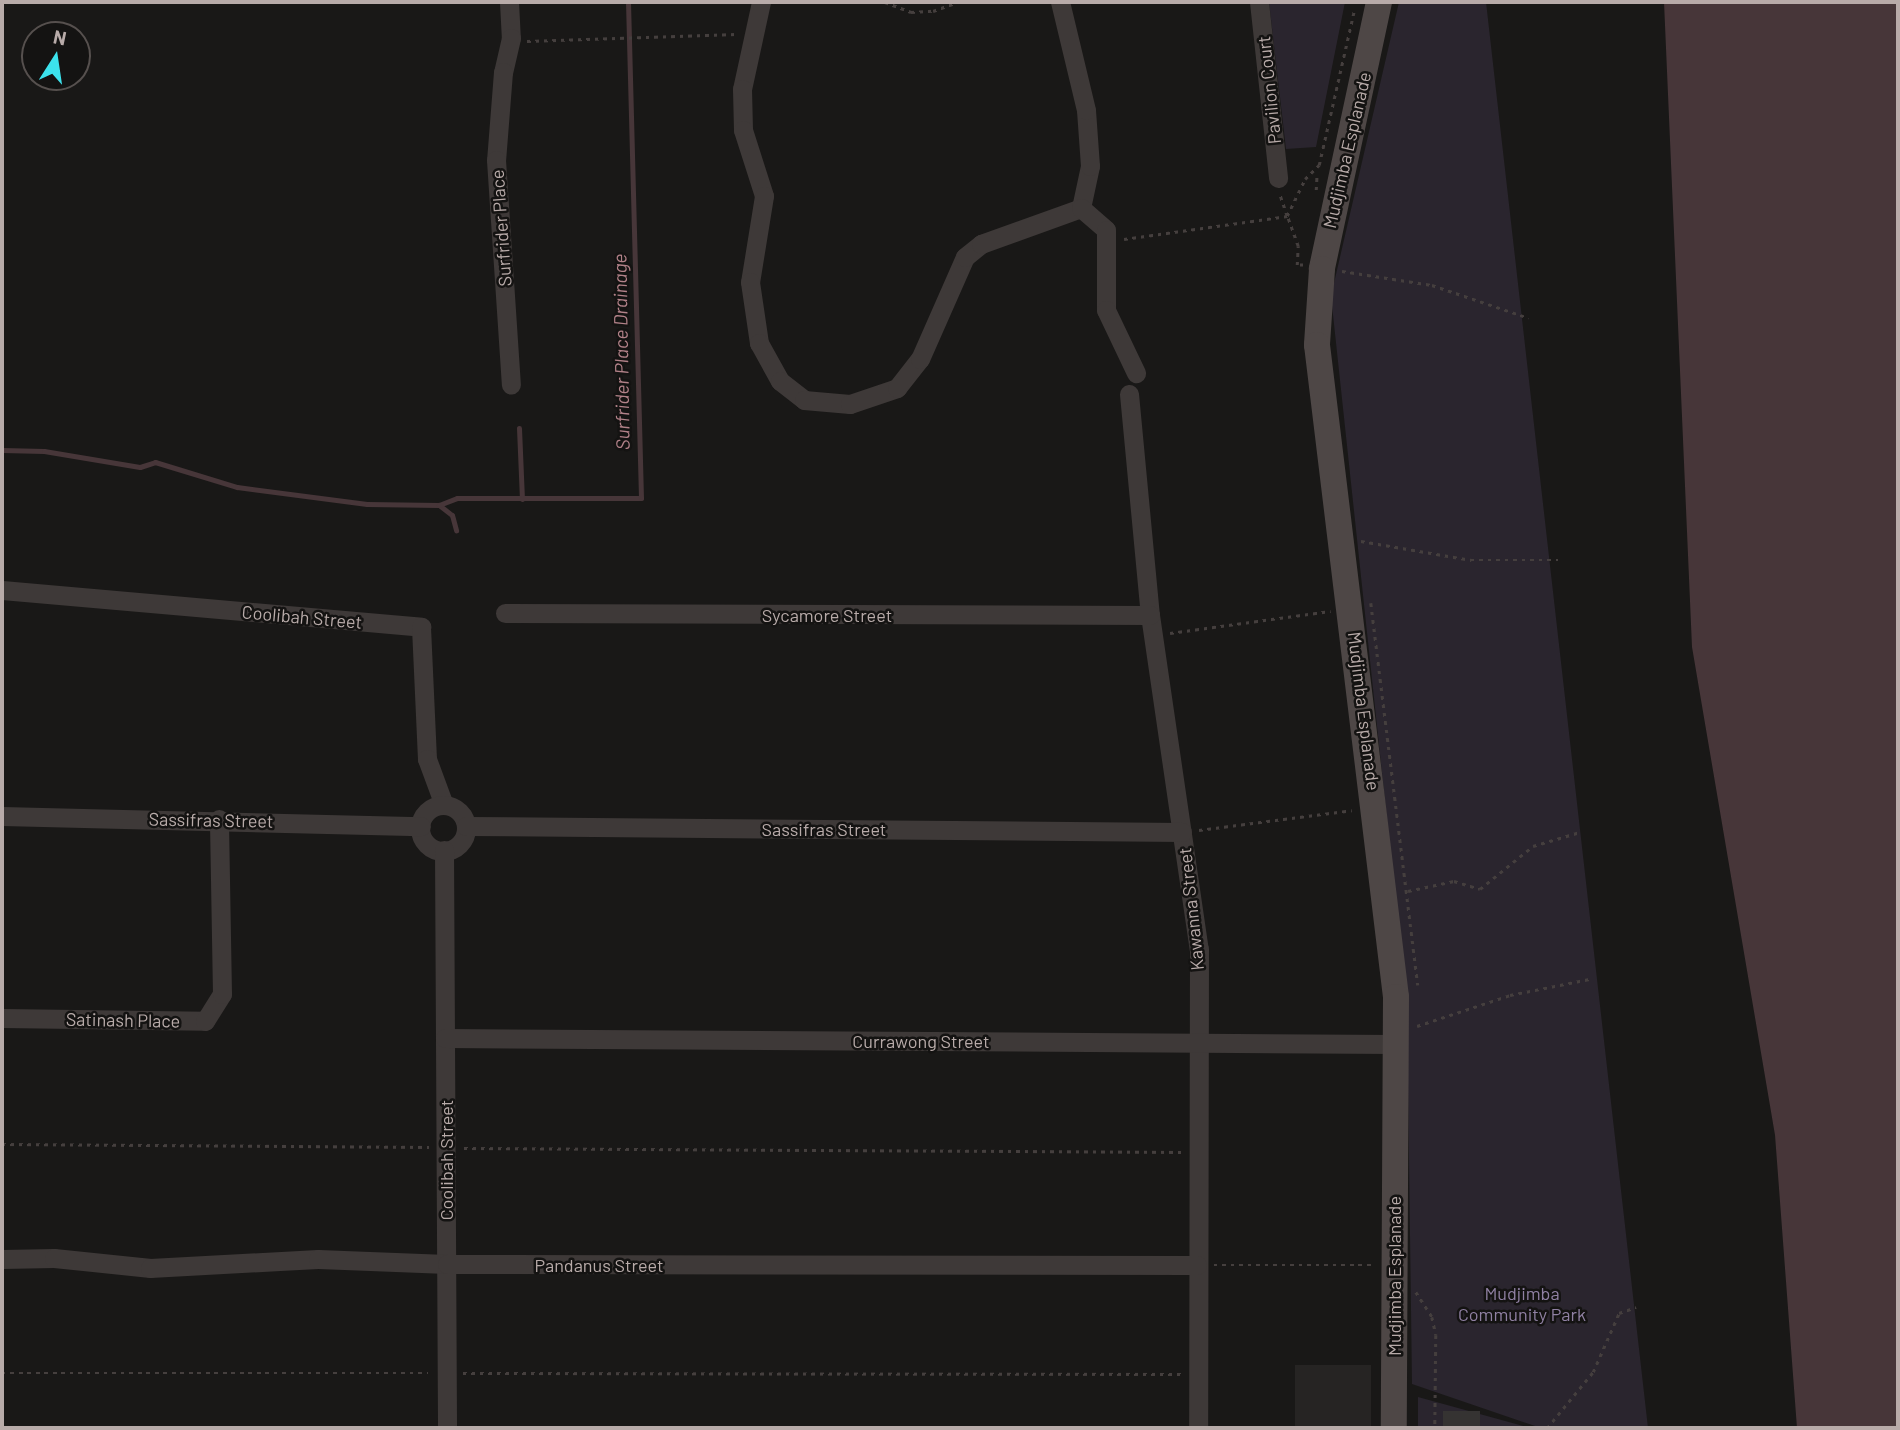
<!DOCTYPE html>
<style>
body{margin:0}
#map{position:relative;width:1900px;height:1430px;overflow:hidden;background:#191817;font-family:Barlow,sans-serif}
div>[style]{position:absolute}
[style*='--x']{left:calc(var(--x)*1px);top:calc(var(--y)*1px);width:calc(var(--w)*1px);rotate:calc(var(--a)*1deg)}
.built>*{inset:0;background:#262423;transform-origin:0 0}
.green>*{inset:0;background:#2a252e}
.water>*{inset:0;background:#473639}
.stream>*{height:5px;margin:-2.5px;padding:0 2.5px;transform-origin:2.5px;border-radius:2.5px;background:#473639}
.building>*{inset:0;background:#353332;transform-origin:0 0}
.path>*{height:2.5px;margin-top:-1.25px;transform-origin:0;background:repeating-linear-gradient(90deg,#453f3e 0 3.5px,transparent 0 8.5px)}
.street>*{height:19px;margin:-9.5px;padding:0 9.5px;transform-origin:9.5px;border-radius:9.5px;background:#3e3938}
.street>.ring{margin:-9.5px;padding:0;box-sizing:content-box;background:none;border:19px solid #3e3938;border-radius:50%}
.secondary>*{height:26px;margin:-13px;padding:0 13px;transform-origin:13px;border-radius:13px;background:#4e4746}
span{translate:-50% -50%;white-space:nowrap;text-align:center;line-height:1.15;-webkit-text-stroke:5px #141312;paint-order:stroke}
.street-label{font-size:18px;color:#b8aba9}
.park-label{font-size:18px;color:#9081a3}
.water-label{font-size:19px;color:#b28289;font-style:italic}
.frame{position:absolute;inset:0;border:4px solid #b8aba9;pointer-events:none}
.north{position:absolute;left:21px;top:21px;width:70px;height:70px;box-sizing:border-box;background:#141312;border:2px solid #56504e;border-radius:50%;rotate:12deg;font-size:19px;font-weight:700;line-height:28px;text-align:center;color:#b8aba9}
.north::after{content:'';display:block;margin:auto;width:24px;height:32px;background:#3ce2ec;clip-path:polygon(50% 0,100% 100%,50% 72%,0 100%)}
</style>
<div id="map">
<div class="built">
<div style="left:1295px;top:1365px;width:76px;height:63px"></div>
</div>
<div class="green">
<div style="clip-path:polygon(1269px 2px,1345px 2px,1316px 147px,1286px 149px)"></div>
<div style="clip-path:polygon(1399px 2px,1486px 2px,1648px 1428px,1541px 1428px,1412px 1384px,1407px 1006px,1331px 296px)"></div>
<div style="clip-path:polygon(1418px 1397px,1531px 1428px,1418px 1428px)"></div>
</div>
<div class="water">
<div style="clip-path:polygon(1664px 2px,1898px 2px,1898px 1428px,1797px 1428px,1775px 1135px,1692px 647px)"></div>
</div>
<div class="stream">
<div style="--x:519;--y:428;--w:71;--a:87.6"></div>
<div style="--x:2;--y:450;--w:42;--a:1.4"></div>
<div style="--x:44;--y:451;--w:97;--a:9.5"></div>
<div style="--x:140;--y:467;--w:16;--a:-18"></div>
<div style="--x:155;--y:462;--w:86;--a:17"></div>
<div style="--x:237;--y:487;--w:131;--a:7.5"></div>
<div style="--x:367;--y:504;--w:72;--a:0.8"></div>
<div style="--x:439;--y:505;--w:16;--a:38"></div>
<div style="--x:452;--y:515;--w:16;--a:75"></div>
<div style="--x:439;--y:505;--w:19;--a:-21"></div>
<div style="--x:457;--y:498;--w:184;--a:0"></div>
<div style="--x:641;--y:498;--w:496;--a:-91.5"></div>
</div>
<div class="building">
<div style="left:1443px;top:1411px;width:37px;height:17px"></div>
</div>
<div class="path">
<div style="--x:885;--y:2;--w:28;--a:21"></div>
<div style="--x:911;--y:12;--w:22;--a:-3"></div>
<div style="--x:933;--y:11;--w:27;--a:-20"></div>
<div style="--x:527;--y:41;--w:210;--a:-1.9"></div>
<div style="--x:1316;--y:190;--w:17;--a:-87"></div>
<div style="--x:1124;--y:239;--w:165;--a:-8"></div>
<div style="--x:1287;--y:216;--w:21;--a:-109"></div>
<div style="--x:1303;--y:265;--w:6;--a:180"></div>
<div style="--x:1297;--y:265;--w:19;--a:-87"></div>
<div style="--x:1298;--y:246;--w:32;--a:-110"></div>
<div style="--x:1287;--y:216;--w:41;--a:-64.1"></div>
<div style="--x:1305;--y:179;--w:20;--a:-45"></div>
<div style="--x:1319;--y:165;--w:158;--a:-77.2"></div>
<div style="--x:1342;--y:271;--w:91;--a:8.8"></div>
<div style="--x:1432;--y:285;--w:102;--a:18.8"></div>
<div style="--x:1361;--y:541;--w:112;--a:9.8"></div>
<div style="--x:1471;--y:560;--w:87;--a:0"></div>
<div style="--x:1371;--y:603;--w:385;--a:83"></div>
<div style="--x:1170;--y:633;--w:162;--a:-7.8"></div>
<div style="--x:1199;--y:830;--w:154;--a:-7.4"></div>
<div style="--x:1408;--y:891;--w:47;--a:-12.3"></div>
<div style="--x:1454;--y:881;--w:27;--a:17"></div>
<div style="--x:1480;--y:889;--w:68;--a:-39.1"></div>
<div style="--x:1533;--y:846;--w:49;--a:-16.6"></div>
<div style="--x:1417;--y:1026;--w:98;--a:-18.4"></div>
<div style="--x:1510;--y:995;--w:81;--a:-11.4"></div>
<div style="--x:2;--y:1144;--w:427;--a:0.4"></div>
<div style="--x:464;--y:1148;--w:717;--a:0.32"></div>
<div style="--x:1214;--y:1265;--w:161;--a:0"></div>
<div style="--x:1416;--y:1292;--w:30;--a:57"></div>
<div style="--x:1432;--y:1317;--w:18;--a:77"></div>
<div style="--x:1436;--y:1335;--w:93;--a:90.6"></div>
<div style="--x:2;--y:1373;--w:426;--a:0"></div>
<div style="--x:463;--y:1373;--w:718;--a:0.08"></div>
<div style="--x:1547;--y:1428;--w:72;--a:-50.6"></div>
<div style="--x:1593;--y:1372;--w:64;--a:-66.2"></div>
<div style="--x:1619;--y:1313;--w:18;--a:-19"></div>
</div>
<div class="street">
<div style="--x:509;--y:2;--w:36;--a:87"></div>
<div style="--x:511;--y:38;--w:35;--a:103"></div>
<div style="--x:503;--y:72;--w:88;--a:94.5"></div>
<div style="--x:496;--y:160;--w:225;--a:86.2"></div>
<div style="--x:761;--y:2;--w:89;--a:102.3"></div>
<div style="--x:742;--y:89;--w:41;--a:88.6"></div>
<div style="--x:743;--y:130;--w:69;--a:72.3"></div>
<div style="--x:764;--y:196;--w:87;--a:99.2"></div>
<div style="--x:750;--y:282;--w:62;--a:81.6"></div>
<div style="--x:759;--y:343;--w:43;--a:61.1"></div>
<div style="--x:780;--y:381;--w:31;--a:38"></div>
<div style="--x:804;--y:400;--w:46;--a:5"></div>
<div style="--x:850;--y:404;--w:50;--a:-18.8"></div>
<div style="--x:897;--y:388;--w:37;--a:-52"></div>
<div style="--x:920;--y:359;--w:111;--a:-66.2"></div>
<div style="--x:965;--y:257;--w:21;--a:-39"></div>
<div style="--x:981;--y:244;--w:106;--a:-19.8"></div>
<div style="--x:1081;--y:208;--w:43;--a:-77.9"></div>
<div style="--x:1090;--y:166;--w:56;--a:-94.1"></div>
<div style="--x:1086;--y:110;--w:111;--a:-103.5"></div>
<div style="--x:1259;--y:2;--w:177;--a:83.8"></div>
<div style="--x:1081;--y:208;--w:33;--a:41"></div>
<div style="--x:1106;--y:230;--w:80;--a:90"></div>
<div style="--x:1106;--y:310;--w:70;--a:64.5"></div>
<div style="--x:1129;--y:394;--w:222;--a:84.6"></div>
<div style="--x:1150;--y:615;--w:338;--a:81.7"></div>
<div style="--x:1199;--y:949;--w:479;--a:90.1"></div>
<div style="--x:2;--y:590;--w:421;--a:5"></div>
<div style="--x:421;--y:627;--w:132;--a:87.4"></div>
<div style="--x:427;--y:759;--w:49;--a:69.7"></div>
<div style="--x:505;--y:613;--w:645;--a:0.18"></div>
<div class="ring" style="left:420px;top:805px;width:27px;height:27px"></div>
<div style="--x:2;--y:816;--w:419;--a:1.4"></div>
<div style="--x:466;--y:826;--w:716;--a:0.48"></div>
<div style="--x:444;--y:850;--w:578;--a:89.7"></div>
<div style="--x:2;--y:1018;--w:203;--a:0.8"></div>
<div style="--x:205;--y:1021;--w:32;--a:-58"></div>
<div style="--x:222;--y:994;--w:175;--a:-91"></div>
<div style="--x:445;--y:1038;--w:951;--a:0.36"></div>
<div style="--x:2;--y:1259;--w:52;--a:-1.1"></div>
<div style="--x:54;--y:1258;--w:97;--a:5.9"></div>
<div style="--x:150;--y:1268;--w:168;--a:-3.1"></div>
<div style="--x:318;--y:1259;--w:129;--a:2.2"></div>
<div style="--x:447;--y:1264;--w:750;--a:0.08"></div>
</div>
<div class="secondary">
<div style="--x:1379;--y:2;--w:273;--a:102.1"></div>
<div style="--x:1322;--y:269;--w:76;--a:93.8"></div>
<div style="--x:1317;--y:345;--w:657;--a:83.09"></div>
<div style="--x:1396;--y:997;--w:431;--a:90.3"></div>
</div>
<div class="street-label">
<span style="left:1269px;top:90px;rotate:-96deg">Pavilion Court</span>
<span style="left:1347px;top:150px;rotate:-77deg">Mudjimba Esplanade</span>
<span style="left:501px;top:228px;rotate:-94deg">Surfrider Place</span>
<span style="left:827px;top:615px">Sycamore Street</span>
<span style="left:302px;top:617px;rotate:5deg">Coolibah Street</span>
<span style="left:1364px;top:711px;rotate:83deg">Mudjimba Esplanade</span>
<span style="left:211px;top:820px;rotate:1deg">Sassifras Street</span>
<span style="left:824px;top:829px">Sassifras Street</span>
<span style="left:1191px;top:909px;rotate:-96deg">Kawanna Street</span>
<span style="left:123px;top:1020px;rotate:1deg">Satinash Place</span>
<span style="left:921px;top:1041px">Currawong Street</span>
<span style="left:446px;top:1160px;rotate:-90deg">Coolibah Street</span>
<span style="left:599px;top:1265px">Pandanus Street</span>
<span style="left:1394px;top:1276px;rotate:-90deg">Mudjimba Esplanade</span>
</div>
<div class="park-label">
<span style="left:1522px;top:1304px">Mudjimba<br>Community Park</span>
</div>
<div class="water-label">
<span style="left:621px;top:352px;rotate:-91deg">Surfrider Place Drainage</span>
</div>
<div class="frame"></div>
<div class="north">N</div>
</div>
